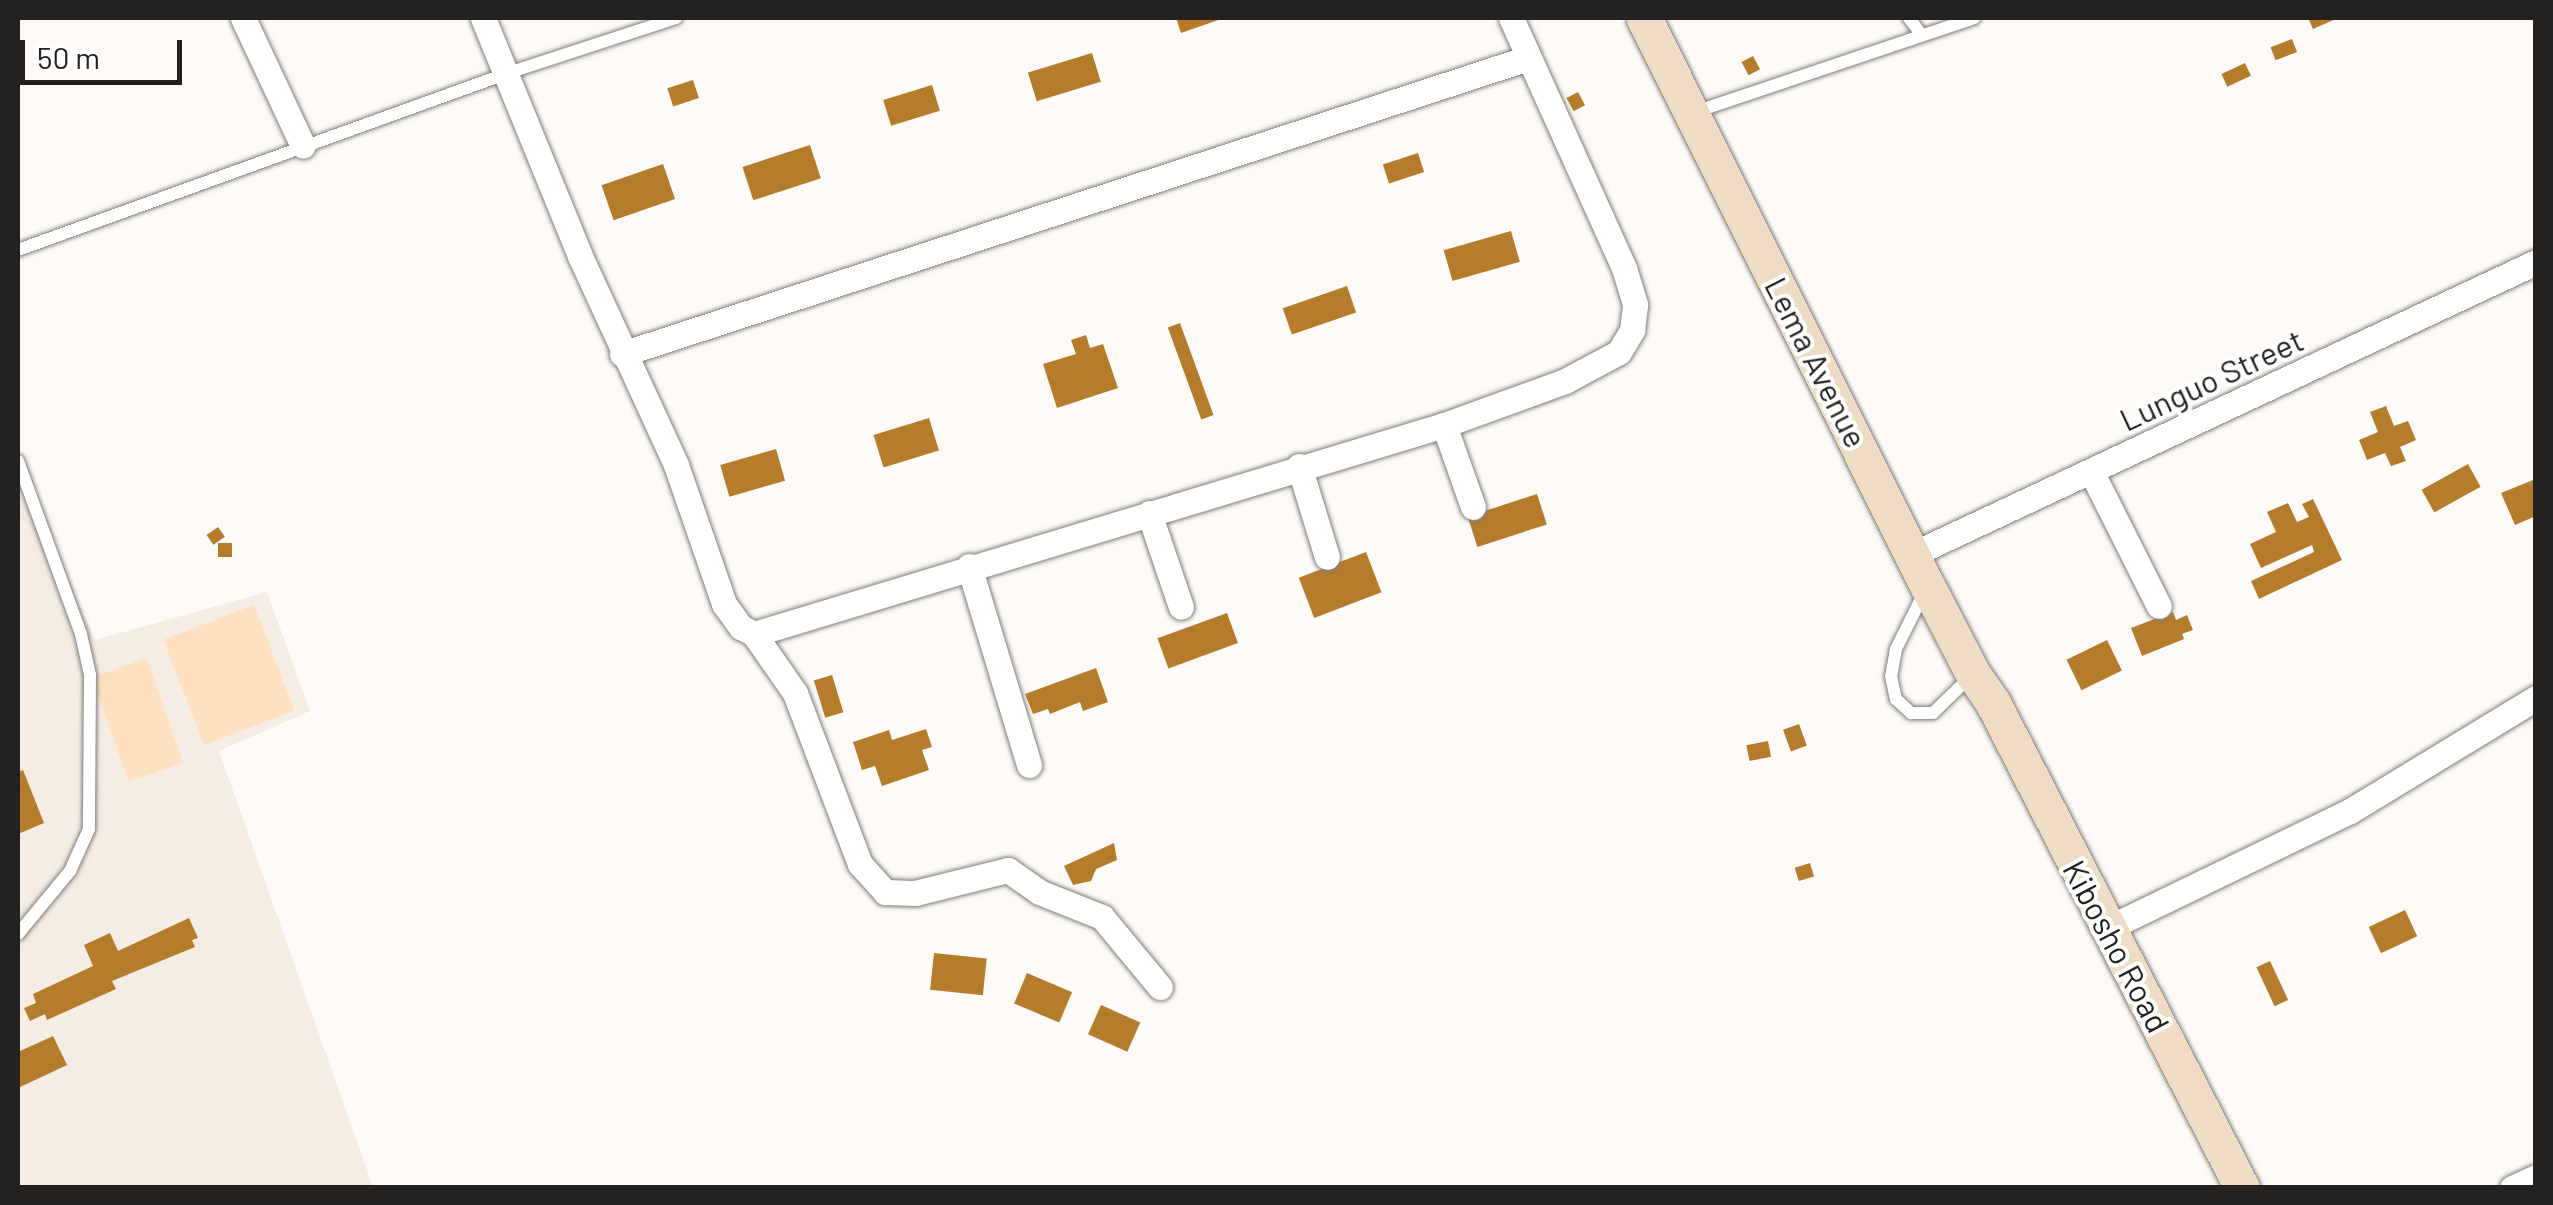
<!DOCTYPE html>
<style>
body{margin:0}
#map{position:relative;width:2553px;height:1205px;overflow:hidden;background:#fefaf7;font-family:Barlow,sans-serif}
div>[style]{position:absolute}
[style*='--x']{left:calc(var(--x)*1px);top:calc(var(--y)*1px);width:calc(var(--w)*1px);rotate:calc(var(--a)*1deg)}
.built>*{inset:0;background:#f5ede3}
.green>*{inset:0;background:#fde1c1;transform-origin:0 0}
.building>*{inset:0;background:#b57c2b;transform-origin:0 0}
.roads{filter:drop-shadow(0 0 2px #7f7c79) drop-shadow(0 0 2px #7f7c79)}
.service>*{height:12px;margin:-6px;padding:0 6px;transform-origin:6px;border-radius:6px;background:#fff}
.minor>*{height:25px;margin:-12.5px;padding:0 12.5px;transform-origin:12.5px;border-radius:12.5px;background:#fff}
.secondary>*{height:35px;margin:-17.5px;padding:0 17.5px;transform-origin:17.5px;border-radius:17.5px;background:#eedcc4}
span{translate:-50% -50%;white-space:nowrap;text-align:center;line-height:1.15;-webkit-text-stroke:8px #fff;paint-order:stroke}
.street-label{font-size:32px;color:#232220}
.frame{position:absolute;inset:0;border:20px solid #232220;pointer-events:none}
.scale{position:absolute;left:20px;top:40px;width:162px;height:45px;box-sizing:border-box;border:5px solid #232220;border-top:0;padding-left:12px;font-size:30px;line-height:35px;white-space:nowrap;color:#232220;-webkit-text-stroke:8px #fff;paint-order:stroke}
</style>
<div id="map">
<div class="built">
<div style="clip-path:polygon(18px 463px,95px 640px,267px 592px,310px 711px,219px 751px,373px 1187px,18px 1187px)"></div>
</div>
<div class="green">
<div style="left:254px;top:605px;width:113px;height:97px;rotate:69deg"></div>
<div style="left:147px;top:658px;width:111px;height:58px;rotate:71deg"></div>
</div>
<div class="building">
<div style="clip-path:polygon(1176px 18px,1224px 18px,1181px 33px)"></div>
<div style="clip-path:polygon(2308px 18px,2338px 18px,2313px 29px)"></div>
<div style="left:2292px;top:39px;width:14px;height:23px;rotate:69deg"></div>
<div style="left:1092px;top:53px;width:30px;height:67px;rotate:73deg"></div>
<div style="left:1753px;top:56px;width:15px;height:13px;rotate:62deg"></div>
<div style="left:2245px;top:63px;width:14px;height:26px;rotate:65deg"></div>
<div style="left:693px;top:80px;width:19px;height:27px;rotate:72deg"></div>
<div style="left:932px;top:85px;width:27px;height:51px;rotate:73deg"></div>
<div style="left:1578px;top:92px;width:15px;height:13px;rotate:62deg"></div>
<div style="left:810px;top:145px;width:35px;height:71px;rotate:72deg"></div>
<div style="left:1418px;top:153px;width:20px;height:37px;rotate:72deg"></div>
<div style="left:663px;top:164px;width:37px;height:65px;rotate:71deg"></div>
<div style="left:1511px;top:231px;width:32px;height:70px;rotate:74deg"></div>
<div style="left:1347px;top:286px;width:28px;height:68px;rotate:71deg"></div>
<div style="left:1180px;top:323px;width:98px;height:13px;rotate:70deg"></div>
<div style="clip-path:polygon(1086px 335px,1090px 348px,1103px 344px,1118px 388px,1057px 408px,1043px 364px,1076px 354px,1071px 340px)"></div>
<div style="clip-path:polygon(2386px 406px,2394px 426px,2408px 421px,2416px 440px,2400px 447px,2406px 461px,2391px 466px,2385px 453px,2367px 460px,2359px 440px,2378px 432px,2370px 412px)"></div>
<div style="left:929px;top:418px;width:34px;height:58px;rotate:73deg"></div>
<div style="left:776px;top:449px;width:33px;height:58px;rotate:74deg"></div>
<div style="left:2468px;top:464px;width:26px;height:53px;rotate:61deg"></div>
<div style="clip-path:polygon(2533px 480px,2536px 516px,2515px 525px,2501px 493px)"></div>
<div style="left:1537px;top:494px;width:32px;height:73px;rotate:72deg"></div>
<div style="clip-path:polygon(2313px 499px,2342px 560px,2259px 599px,2251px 581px,2314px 552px,2312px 545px,2261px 568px,2250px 544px,2276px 532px,2267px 512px,2288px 503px,2297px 522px,2309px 517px,2302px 504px)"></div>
<div style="left:218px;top:527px;width:12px;height:14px;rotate:55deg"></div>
<div style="left:232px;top:543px;width:14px;height:14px;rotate:90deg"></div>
<div style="left:1366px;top:552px;width:43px;height:72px;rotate:69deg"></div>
<div style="clip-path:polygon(2173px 612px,2176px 620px,2187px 615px,2193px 630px,2182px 634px,2184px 639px,2142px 656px,2131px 628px)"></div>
<div style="left:1227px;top:613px;width:32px;height:74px;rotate:70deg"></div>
<div style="left:2107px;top:640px;width:34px;height:45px;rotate:64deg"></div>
<div style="clip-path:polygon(1096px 668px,1108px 702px,1083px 711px,1080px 702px,1050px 714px,1048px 709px,1033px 714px,1025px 694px)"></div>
<div style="left:832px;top:675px;width:39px;height:19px;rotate:73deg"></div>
<div style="left:1799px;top:724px;width:23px;height:17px;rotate:70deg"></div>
<div style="clip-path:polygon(926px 729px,932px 747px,922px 750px,929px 770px,882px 786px,875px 766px,862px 770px,853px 742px,889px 730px,892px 740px)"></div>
<div style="left:1768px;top:741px;width:16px;height:22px;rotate:79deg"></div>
<div style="clip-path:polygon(23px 770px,44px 823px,18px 834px,18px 772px)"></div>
<div style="clip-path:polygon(1114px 843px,1117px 860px,1096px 869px,1091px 881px,1073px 885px,1064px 866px)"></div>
<div style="left:1810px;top:863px;width:14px;height:16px;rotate:73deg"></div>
<div style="left:2405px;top:910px;width:29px;height:40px;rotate:65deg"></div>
<div style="clip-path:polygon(189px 918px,198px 938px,192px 940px,195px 947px,112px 981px,116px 989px,47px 1020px,45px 1014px,30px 1021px,24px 1008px,36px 1003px,33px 994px,93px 966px,84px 945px,110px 933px,118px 951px)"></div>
<div style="left:934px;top:953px;width:53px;height:37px;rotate:6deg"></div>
<div style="left:2270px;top:961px;width:43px;height:15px;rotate:65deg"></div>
<div style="left:1027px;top:973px;width:49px;height:33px;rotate:23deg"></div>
<div style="left:1101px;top:1005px;width:43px;height:32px;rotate:24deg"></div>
<div style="clip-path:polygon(53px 1036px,67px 1065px,18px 1088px,18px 1052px)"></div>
</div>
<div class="roads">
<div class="service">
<div style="--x:1909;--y:18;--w:21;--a:53"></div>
<div style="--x:1692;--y:113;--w:298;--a:-18.6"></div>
<div style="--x:18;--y:250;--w:521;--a:-19.86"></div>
<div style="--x:508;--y:73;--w:177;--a:-18.1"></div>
<div style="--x:18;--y:461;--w:184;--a:70"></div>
<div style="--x:81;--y:634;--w:42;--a:77.6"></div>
<div style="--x:90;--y:675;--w:154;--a:90.4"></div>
<div style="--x:89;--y:829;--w:46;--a:114.3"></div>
<div style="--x:70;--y:871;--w:82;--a:129.5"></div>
<div style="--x:1924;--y:593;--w:63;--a:116.6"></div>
<div style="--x:1896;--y:649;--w:27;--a:100"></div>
<div style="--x:1891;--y:676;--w:24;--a:78"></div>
<div style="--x:1896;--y:699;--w:21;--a:43"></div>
<div style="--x:1911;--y:713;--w:22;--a:0"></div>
<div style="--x:1933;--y:713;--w:53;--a:-44.2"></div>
</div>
<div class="minor">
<div style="--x:243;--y:18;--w:141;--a:64.9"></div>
<div style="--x:483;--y:18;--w:257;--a:67.8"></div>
<div style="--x:580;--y:256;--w:230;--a:65.3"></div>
<div style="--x:676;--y:465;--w:147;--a:70.9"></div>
<div style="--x:724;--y:604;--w:29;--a:54"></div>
<div style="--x:741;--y:627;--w:15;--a:28"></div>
<div style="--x:754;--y:634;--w:721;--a:-16.85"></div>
<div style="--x:1444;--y:425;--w:129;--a:-20"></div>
<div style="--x:1565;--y:381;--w:61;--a:-28.2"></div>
<div style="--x:1619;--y:352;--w:26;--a:-59"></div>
<div style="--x:1632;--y:330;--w:26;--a:-83"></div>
<div style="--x:1635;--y:304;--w:38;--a:-107"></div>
<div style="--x:1624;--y:268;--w:274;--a:-114.3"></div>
<div style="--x:622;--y:354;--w:953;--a:-18.09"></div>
<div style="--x:1444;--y:425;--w:87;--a:70.5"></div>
<div style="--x:1299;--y:466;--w:95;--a:72.9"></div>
<div style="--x:2091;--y:471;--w:151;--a:63.3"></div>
<div style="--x:1149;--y:513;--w:99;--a:71.2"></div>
<div style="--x:1913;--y:554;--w:688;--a:-25.11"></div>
<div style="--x:969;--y:566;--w:208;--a:73.2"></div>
<div style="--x:754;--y:634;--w:72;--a:55.2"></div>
<div style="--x:795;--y:693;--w:183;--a:69.2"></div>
<div style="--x:860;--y:864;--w:38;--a:48"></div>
<div style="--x:885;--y:892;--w:30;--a:2"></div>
<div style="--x:915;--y:893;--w:96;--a:-13.9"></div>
<div style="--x:1008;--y:870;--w:38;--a:35"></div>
<div style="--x:1039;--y:892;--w:68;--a:21.6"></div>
<div style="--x:1102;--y:917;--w:91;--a:50.4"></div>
<div style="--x:2106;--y:929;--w:271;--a:-25.8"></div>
<div style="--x:2350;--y:811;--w:218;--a:-31.3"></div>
<div style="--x:2512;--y:1188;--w:26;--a:-25"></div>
</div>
<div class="secondary">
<div style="--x:1644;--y:18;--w:636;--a:63.48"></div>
<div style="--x:1928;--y:587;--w:98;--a:62.7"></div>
<div style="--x:1973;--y:674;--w:35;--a:55"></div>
<div style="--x:1993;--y:703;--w:545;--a:62.82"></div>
</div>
</div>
<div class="street-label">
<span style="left:1817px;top:362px;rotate:63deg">Lema Avenue</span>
<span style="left:2211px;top:379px;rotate:-25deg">Lunguo Street</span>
<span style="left:2117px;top:946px;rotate:62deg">Kibosho Road</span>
</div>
<div class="frame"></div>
<div class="scale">50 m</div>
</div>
